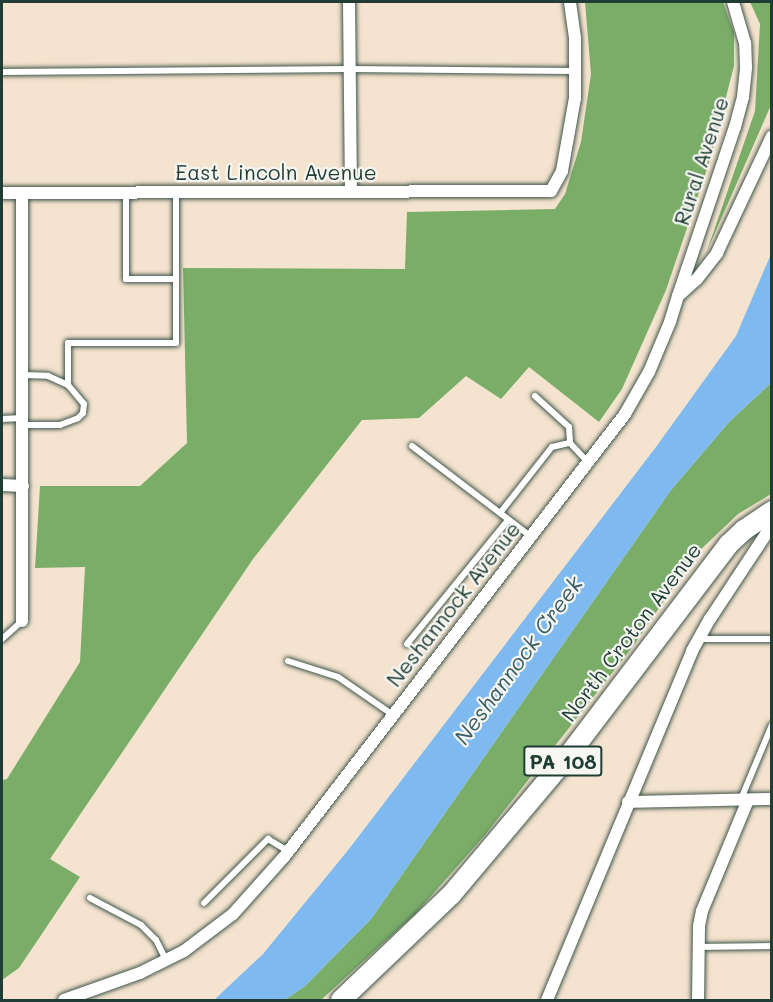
<!DOCTYPE html>
<style>
body{margin:0}
#map{position:relative;width:773px;height:1002px;overflow:hidden;background:#f4e3ce;font-family:Mali,sans-serif}
div>[style]{position:absolute}
[style*='--x']{left:calc(var(--x)*1px);top:calc(var(--y)*1px);width:calc(var(--w)*1px);rotate:calc(var(--a)*1deg)}
.forest>*{inset:0;background:#7aad68}
.water>*{inset:0;background:#7eb9f0}
.roads{filter:drop-shadow(0 0 2px #3f564b) drop-shadow(0 0 2px #3f564b)}
.lane>*{height:6px;margin:-3px;padding:0 3px;transform-origin:3px;border-radius:3px;background:#fff}
.street>*{height:12px;margin:-6px;padding:0 6px;transform-origin:6px;border-radius:6px;background:#fff}
.primary>*{height:20px;margin:-10px;padding:0 10px;transform-origin:10px;border-radius:10px;background:#fff}
span{translate:-50% -50%;white-space:nowrap;text-align:center;line-height:1.15;-webkit-text-stroke:4.5px #f6f6f2;paint-order:stroke}
.shield-label span{padding:2px 4px;background:#f6f6f2;border:2px solid;border-radius:4px;-webkit-text-stroke-width:0}
.shield-label{font-size:20px;color:#1f3d34;font-weight:700}
.street-label{font-size:21px;color:#1f3d34}
.water-label{font-size:22px;color:#375c63;font-style:italic}
.frame{position:absolute;inset:0;border:3px solid #1f3d34;pointer-events:none}
</style>
<div id="map">
<div class="forest">
<div style="clip-path:polygon(585px 2px,723px 2px,734px 33px,734px 66px,708px 166px,666px 290px,622px 389px,599px 422px,529px 367px,501px 399px,466px 376px,419px 418px,362px 420px,253px 559px,50px 859px,80px 877px,19px 968px,2px 980px,2px 780px,7px 779px,80px 662px,85px 567px,35px 568px,40px 486px,140px 486px,187px 443px,183px 268px,405px 269px,407px 212px,555px 209px,565px 194px,581px 142px,591px 74px)"></div>
<div style="clip-path:polygon(750px 2px,771px 2px,771px 105px,707px 251px,755px 111px,760px 24px)"></div>
<div style="clip-path:polygon(771px 383px,771px 494px,738px 514px,695px 555px,634px 645px,485px 835px,416px 913px,321px 1000px,285px 1000px,305px 986px,371px 919px,671px 490px,730px 421px)"></div>
</div>
<div class="water">
<div style="clip-path:polygon(771px 254px,771px 383px,730px 421px,671px 490px,371px 919px,305px 986px,285px 1000px,214px 1000px,263px 954px,349px 849px,656px 447px,736px 336px)"></div>
</div>
<div class="roads">
<div class="lane">
<div style="--x:2;--y:72;--w:348;--a:-0.5"></div>
<div style="--x:350;--y:69;--w:225;--a:0.5"></div>
<div style="--x:126;--y:193;--w:86;--a:90"></div>
<div style="--x:126;--y:279;--w:50;--a:0"></div>
<div style="--x:23;--y:375;--w:25;--a:2"></div>
<div style="--x:48;--y:376;--w:22;--a:24"></div>
<div style="--x:68;--y:385;--w:42;--a:-90"></div>
<div style="--x:68;--y:343;--w:108;--a:0"></div>
<div style="--x:176;--y:343;--w:151;--a:-90"></div>
<div style="--x:535;--y:396;--w:46;--a:42.4"></div>
<div style="--x:569;--y:427;--w:16;--a:86"></div>
<div style="--x:2;--y:419;--w:20;--a:-3"></div>
<div style="--x:23;--y:425;--w:37;--a:0"></div>
<div style="--x:60;--y:425;--w:19;--a:-21"></div>
<div style="--x:78;--y:418;--w:7;--a:-45"></div>
<div style="--x:83;--y:413;--w:9;--a:-84"></div>
<div style="--x:84;--y:404;--w:25;--a:-130"></div>
<div style="--x:412;--y:446;--w:148;--a:37.3"></div>
<div style="--x:500;--y:513;--w:84;--a:-51.8"></div>
<div style="--x:552;--y:447;--w:18;--a:-13"></div>
<div style="--x:570;--y:443;--w:26;--a:47"></div>
<div style="--x:2;--y:639;--w:27;--a:-42"></div>
<div style="--x:699;--y:639;--w:73;--a:0"></div>
<div style="--x:407;--y:644;--w:160;--a:-50.8"></div>
<div style="--x:288;--y:661;--w:52;--a:17.7"></div>
<div style="--x:338;--y:677;--w:67;--a:34.6"></div>
<div style="--x:741;--y:799;--w:80;--a:-67.3"></div>
<div style="--x:90;--y:898;--w:58;--a:27.9"></div>
<div style="--x:141;--y:925;--w:21;--a:45"></div>
<div style="--x:156;--y:940;--w:22;--a:63"></div>
<div style="--x:204;--y:903;--w:91;--a:-45"></div>
<div style="--x:268;--y:839;--w:23;--a:31"></div>
<div style="--x:699;--y:947;--w:73;--a:-0.8"></div>
</div>
<div class="street">
<div style="--x:349;--y:2;--w:190;--a:89.4"></div>
<div style="--x:2;--y:193;--w:549;--a:-0.21"></div>
<div style="--x:551;--y:191;--w:23;--a:-61"></div>
<div style="--x:562;--y:171;--w:74;--a:-79.9"></div>
<div style="--x:575;--y:98;--w:60;--a:-90"></div>
<div style="--x:575;--y:38;--w:36;--a:-98"></div>
<div style="--x:22;--y:193;--w:428;--a:90"></div>
<div style="--x:678;--y:296;--w:178;--a:-71.4"></div>
<div style="--x:735;--y:127;--w:31;--a:-75"></div>
<div style="--x:743;--y:97;--w:30;--a:-84"></div>
<div style="--x:746;--y:67;--w:24;--a:-92"></div>
<div style="--x:745;--y:43;--w:43;--a:-106.3"></div>
<div style="--x:2;--y:485;--w:21;--a:3"></div>
<div style="--x:628;--y:802;--w:144;--a:-1.2"></div>
<div style="--x:64;--y:1000;--w:81;--a:-19.6"></div>
<div style="--x:140;--y:973;--w:49;--a:-26.6"></div>
<div style="--x:184;--y:951;--w:61;--a:-37.1"></div>
<div style="--x:233;--y:914;--w:76;--a:-48.2"></div>
<div style="--x:284;--y:857;--w:559;--a:-52.41"></div>
<div style="--x:625;--y:414;--w:48;--a:-60.3"></div>
<div style="--x:649;--y:372;--w:54;--a:-67.2"></div>
<div style="--x:670;--y:322;--w:27;--a:-73"></div>
<div style="--x:678;--y:296;--w:25;--a:-42"></div>
<div style="--x:697;--y:279;--w:33;--a:-52"></div>
<div style="--x:717;--y:253;--w:129;--a:-64.8"></div>
<div style="--x:547;--y:1000;--w:378;--a:-67.4"></div>
<div style="--x:692;--y:651;--w:37;--a:-61"></div>
<div style="--x:710;--y:619;--w:113;--a:-56.6"></div>
<div style="--x:698;--y:1000;--w:74;--a:-89.2"></div>
<div style="--x:699;--y:926;--w:15;--a:-79"></div>
<div style="--x:702;--y:911;--w:120;--a:-67.5"></div>
</div>
<div class="primary">
<div style="--x:341;--y:1000;--w:152;--a:-43.7"></div>
<div style="--x:451;--y:895;--w:182;--a:-49.9"></div>
<div style="--x:568;--y:756;--w:266;--a:-52.8"></div>
<div style="--x:729;--y:544;--w:21;--a:-43"></div>
<div style="--x:744;--y:530;--w:34;--a:-34"></div>
</div>
</div>
<div class="shield-label">
<span style="left:563px;top:761px">PA 108</span>
</div>
<div class="street-label">
<span style="left:701px;top:161px;rotate:-72deg">Rural Avenue</span>
<span style="left:276px;top:172px">East Lincoln Avenue</span>
<span style="left:453px;top:604px;rotate:-52deg">Neshannock Avenue</span>
<span style="left:631px;top:632px;rotate:-53deg">North Croton Avenue</span>
</div>
<div class="water-label">
<span style="left:518px;top:660px;rotate:-54deg">Neshannock Creek</span>
</div>
<div class="frame"></div>
</div>
